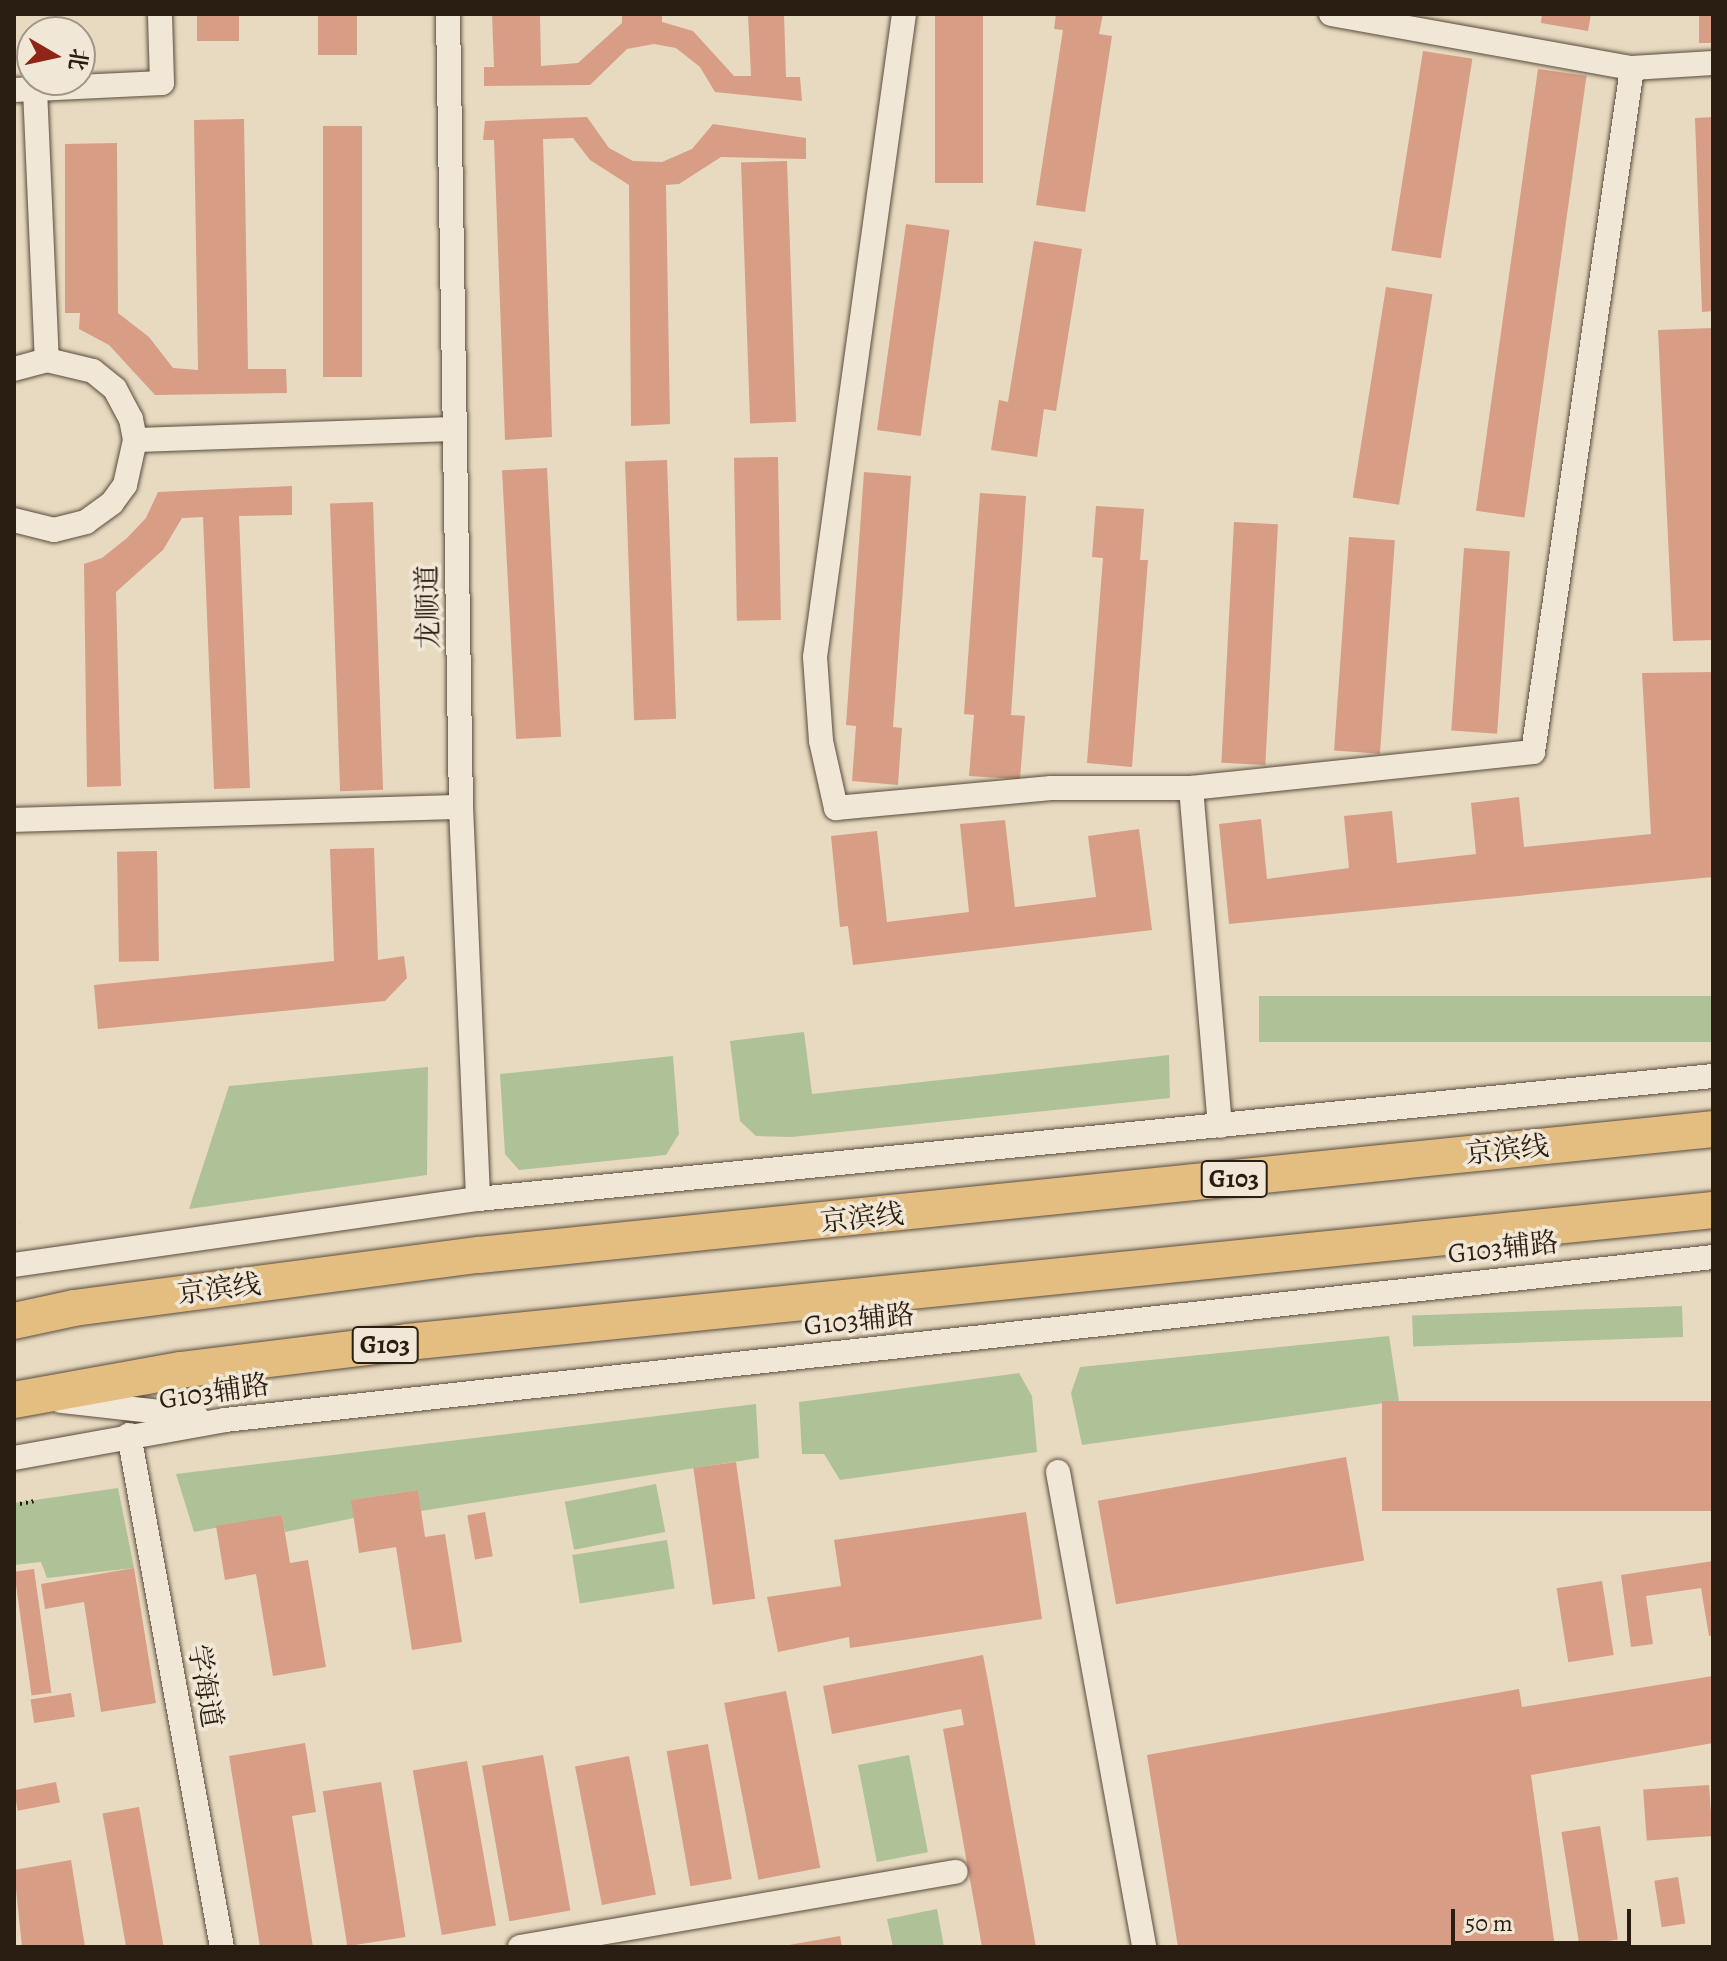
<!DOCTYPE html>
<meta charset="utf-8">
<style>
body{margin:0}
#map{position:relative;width:1727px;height:1961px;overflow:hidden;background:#e8dac0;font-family:Alegreya,"Noto Serif SC",serif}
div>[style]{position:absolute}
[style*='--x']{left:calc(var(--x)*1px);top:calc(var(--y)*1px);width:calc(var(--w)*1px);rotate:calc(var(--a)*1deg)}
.green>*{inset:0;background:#afc197;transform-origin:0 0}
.building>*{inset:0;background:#d79d85;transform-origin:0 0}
.path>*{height:4px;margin-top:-2px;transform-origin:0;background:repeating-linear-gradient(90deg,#2a1d11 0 2px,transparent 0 6px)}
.roads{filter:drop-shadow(0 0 2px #5a4c3d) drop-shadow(0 0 2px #5a4c3d)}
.minor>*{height:24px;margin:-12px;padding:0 12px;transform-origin:12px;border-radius:12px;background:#f0e7d6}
.highway>*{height:36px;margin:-18px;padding:0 18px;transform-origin:18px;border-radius:18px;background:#e4bd80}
span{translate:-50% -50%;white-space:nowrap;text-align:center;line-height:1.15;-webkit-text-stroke:7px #f0e7d6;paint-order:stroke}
.shield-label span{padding:2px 6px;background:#f0e7d6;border:2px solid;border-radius:6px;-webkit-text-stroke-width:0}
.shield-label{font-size:26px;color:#2a1d11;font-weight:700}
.street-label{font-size:28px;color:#2a1d11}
.frame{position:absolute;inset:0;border:16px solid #2a1d11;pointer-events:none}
.north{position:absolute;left:16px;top:16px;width:80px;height:80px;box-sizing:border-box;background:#f0e7d6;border:2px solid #a19687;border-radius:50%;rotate:99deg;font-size:22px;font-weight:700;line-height:32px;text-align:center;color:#2a1d11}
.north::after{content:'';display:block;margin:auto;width:28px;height:36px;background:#8f2418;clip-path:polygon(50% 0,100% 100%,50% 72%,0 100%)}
.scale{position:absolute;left:1451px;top:1909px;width:180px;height:36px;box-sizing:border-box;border:4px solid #2a1d11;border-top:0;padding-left:10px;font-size:24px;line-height:28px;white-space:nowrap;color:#2a1d11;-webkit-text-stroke:6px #f0e7d6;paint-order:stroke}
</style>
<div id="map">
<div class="green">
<div style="left:1713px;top:996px;width:46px;height:454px;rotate:90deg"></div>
<div style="clip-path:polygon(804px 1032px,812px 1094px,1169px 1055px,1170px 1098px,792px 1137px,756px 1136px,740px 1121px,730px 1041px)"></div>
<div style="clip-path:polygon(673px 1056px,679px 1134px,666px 1155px,519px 1170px,505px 1154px,500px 1074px)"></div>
<div style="clip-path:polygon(428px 1067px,427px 1175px,189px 1209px,229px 1086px)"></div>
<div style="left:1682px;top:1306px;width:31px;height:270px;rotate:88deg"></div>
<div style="clip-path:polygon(1389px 1336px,1399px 1401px,1082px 1445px,1071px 1393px,1080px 1367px)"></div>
<div style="clip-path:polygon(1019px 1373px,1032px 1396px,1037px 1452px,840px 1480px,824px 1454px,802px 1454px,799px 1402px)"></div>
<div style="clip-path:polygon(756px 1404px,759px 1458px,421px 1511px,418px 1490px,352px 1500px,354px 1518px,285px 1532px,282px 1515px,194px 1532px,176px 1474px)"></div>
<div style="left:656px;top:1484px;width:49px;height:93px;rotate:79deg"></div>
<div style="clip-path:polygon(118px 1488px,134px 1568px,47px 1578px,41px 1562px,14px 1565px,14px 1503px)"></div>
<div style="left:667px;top:1540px;width:49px;height:96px;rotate:81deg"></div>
<div style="left:909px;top:1755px;width:99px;height:52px;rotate:79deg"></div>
<div style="clip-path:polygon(937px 1909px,944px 1947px,893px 1947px,887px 1919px)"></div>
</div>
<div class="building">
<div style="left:197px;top:14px;width:42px;height:27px"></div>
<div style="left:318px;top:14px;width:39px;height:41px"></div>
<div style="clip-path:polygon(492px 14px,540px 14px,541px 66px,578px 63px,622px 23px,622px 14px,662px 14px,662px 22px,693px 31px,734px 76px,751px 76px,748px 14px,784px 14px,786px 77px,800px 77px,802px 101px,715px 92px,700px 67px,676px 48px,654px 44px,627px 49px,590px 85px,484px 86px,484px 67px,494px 67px)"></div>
<div style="left:935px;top:14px;width:48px;height:169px"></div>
<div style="clip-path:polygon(1056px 14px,1103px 14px,1099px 34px,1112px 36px,1085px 212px,1036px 205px,1063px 30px,1054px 29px)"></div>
<div style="clip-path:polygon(1542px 14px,1591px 14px,1588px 31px,1541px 23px)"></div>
<div style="left:1699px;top:14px;width:14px;height:29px"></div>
<div style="left:1423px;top:51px;width:50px;height:202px;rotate:9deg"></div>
<div style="left:1538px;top:69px;width:49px;height:446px;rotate:8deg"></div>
<div style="clip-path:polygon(587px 117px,609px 148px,633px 161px,662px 162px,692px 149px,713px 124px,806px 138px,806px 159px,721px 157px,679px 184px,666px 185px,670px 424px,631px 426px,629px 185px,590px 160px,573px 138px,543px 139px,552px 437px,505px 440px,494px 140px,483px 140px,485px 121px)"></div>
<div style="clip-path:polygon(1713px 117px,1713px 311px,1702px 312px,1695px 118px)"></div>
<div style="clip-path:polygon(244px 119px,248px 369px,286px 369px,287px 393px,155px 395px,109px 345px,79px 329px,80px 313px,65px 313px,65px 144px,117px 143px,118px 313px,149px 337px,173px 368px,198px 370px,194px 120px)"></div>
<div style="left:362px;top:126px;width:251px;height:39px;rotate:90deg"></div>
<div style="left:787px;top:161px;width:261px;height:46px;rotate:88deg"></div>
<div style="left:906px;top:224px;width:44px;height:208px;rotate:8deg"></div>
<div style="clip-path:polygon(1034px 241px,1082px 249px,1056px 411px,1044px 409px,1037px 457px,991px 450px,999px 400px,1008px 402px)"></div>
<div style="left:1386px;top:287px;width:47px;height:213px;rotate:9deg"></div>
<div style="clip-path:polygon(1713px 328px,1713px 640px,1673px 641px,1658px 330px)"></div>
<div style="left:778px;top:457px;width:163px;height:44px;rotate:89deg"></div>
<div style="left:667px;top:460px;width:259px;height:42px;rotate:88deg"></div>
<div style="left:547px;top:468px;width:269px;height:45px;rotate:87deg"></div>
<div style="clip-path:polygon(864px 472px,911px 476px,893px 727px,902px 728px,898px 785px,852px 781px,856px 726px,846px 725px)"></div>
<div style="clip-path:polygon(292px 486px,292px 515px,239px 516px,250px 788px,214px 789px,203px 517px,182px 518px,163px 550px,116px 592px,121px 786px,87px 787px,84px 564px,102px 558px,127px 538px,146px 518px,158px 492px)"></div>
<div style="clip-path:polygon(980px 493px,1026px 496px,1011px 715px,1025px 716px,1020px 779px,969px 776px,974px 715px,964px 714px)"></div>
<div style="left:373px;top:502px;width:288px;height:43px;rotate:88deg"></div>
<div style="clip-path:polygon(1096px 506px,1144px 509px,1140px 560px,1148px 560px,1132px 767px,1087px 763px,1103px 558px,1092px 557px)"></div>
<div style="left:1234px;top:522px;width:44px;height:241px;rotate:3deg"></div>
<div style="left:1349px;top:537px;width:46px;height:214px;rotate:4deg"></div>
<div style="left:1464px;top:548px;width:46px;height:183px;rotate:4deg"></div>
<div style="clip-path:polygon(1713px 672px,1713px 877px,1229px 924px,1219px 824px,1261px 819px,1267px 879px,1349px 868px,1344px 816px,1392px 811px,1397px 863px,1476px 854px,1471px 803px,1519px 797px,1524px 847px,1651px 834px,1642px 673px)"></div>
<div style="clip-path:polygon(1005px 820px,1015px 907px,1096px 897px,1088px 836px,1139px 829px,1152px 930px,853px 965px,848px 926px,840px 927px,831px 836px,877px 831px,887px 922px,969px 912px,960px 824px)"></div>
<div style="clip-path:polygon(374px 848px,378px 960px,404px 956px,407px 978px,385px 1001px,98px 1029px,94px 985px,334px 961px,330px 849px)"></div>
<div style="left:157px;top:851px;width:110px;height:40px;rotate:89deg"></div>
<div style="left:1713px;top:1401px;width:110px;height:331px;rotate:90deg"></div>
<div style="left:1346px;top:1457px;width:105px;height:252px;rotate:80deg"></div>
<div style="left:736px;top:1462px;width:138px;height:43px;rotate:82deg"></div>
<div style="clip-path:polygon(418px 1490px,425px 1537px,445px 1534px,462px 1642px,412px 1650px,396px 1547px,359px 1553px,351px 1500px)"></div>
<div style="left:485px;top:1512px;width:45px;height:18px;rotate:80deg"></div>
<div style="clip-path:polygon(1026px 1512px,1042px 1619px,850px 1648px,849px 1637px,778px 1652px,767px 1597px,841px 1586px,834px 1540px)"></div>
<div style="clip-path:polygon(282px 1515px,290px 1563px,308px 1560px,326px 1667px,273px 1676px,256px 1574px,225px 1580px,216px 1526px)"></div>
<div style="clip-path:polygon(1713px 1561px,1713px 1635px,1709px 1636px,1701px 1588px,1646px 1596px,1653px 1644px,1631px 1647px,1621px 1575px)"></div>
<div style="clip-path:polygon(134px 1568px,156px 1703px,101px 1712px,84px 1602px,45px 1609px,41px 1584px)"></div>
<div style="left:34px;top:1569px;width:125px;height:20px;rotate:82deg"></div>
<div style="left:1602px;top:1581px;width:75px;height:46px;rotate:81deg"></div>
<div style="clip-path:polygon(983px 1655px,992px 1703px,1036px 1947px,982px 1947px,943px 1729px,964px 1725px,961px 1709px,832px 1734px,823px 1686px)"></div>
<div style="clip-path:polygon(1713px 1676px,1713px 1743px,1531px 1775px,1555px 1947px,1178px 1947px,1147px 1755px,1519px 1689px,1522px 1707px)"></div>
<div style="left:786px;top:1691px;width:180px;height:63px;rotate:79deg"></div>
<div style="left:71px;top:1693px;width:24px;height:41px;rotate:81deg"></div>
<div style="clip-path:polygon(305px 1743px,316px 1812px,292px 1816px,313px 1947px,260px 1947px,229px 1756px)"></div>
<div style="left:708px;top:1744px;width:137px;height:42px;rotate:80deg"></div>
<div style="left:543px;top:1755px;width:158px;height:62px;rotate:80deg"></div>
<div style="left:629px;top:1756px;width:141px;height:55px;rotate:79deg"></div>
<div style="left:467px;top:1761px;width:167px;height:55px;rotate:80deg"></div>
<div style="left:56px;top:1782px;width:21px;height:43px;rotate:79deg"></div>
<div style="left:381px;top:1782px;width:157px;height:59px;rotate:81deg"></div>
<div style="left:1709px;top:1785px;width:51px;height:66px;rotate:86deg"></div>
<div style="left:139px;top:1807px;width:142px;height:37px;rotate:80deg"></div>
<div style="left:1600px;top:1826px;width:115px;height:39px;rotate:81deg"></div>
<div style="clip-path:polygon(71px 1860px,85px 1947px,22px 1947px,14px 1870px)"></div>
<div style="left:1678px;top:1877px;width:47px;height:24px;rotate:81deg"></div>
<div style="clip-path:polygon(840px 1936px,842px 1947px,790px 1947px,789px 1945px)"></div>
</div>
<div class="path">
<div style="--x:14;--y:1222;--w:6;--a:-9"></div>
<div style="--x:14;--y:1505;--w:20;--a:-11"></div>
</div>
<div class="roads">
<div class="minor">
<div style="--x:448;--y:14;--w:793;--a:89.06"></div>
<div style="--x:461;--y:807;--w:392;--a:87.5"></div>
<div style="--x:904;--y:14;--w:649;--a:97.88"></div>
<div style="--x:815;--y:657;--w:84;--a:85.9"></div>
<div style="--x:821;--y:741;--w:69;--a:77.4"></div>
<div style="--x:836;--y:808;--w:216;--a:-5.3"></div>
<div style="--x:1051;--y:788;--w:140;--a:0"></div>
<div style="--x:1191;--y:788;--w:339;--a:85.1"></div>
<div style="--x:1331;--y:14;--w:306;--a:10.2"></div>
<div style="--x:1632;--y:68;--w:81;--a:-3.5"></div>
<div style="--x:35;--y:89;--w:271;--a:87.5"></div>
<div style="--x:14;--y:90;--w:148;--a:-2.7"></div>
<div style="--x:162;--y:83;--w:69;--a:-91.7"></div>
<div style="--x:14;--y:369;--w:34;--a:-15"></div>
<div style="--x:47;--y:360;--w:47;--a:13.4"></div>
<div style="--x:93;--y:371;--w:28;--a:39"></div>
<div style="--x:115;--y:389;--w:34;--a:62"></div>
<div style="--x:131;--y:419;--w:21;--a:79"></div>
<div style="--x:135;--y:440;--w:46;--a:102.5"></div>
<div style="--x:125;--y:485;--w:22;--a:126"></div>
<div style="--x:112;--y:503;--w:32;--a:144"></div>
<div style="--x:86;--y:522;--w:33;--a:166"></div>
<div style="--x:54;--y:530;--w:41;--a:-166"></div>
<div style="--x:135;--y:440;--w:320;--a:-2"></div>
<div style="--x:1191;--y:788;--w:344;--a:-6"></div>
<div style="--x:1533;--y:752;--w:691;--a:-81.76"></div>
<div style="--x:14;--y:820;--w:447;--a:-1.7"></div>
<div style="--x:14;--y:1265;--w:469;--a:-8.1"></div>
<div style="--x:478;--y:1199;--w:1241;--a:-5.69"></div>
<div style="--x:61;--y:1401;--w:136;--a:6.3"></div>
<div style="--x:129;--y:1435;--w:520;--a:79.71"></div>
<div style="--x:14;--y:1458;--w:214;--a:-10.2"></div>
<div style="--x:225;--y:1420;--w:1497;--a:-6.25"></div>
<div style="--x:1058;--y:1472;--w:483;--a:79.7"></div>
<div style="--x:520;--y:1947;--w:442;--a:-9.8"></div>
</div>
<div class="highway">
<div style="--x:14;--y:1321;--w:61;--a:-12.2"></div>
<div style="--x:74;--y:1308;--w:408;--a:-7.5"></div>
<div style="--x:479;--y:1255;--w:1240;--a:-5.83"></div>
<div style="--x:14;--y:1400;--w:169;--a:-10.2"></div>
<div style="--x:180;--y:1370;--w:229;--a:-7"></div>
<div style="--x:407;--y:1342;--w:1313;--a:-5.77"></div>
</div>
</div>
<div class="shield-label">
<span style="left:1234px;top:1179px">G103</span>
<span style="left:385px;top:1345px">G103</span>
</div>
<div class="street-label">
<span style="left:428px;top:607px;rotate:-91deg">龙顺道</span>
<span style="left:1507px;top:1150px;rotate:-6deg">京滨线</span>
<span style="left:862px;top:1218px;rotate:-6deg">京滨线</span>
<span style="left:1503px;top:1248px;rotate:-6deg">G103辅路</span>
<span style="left:219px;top:1289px;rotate:-7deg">京滨线</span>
<span style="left:859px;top:1320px;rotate:-6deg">G103辅路</span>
<span style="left:214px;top:1392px;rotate:-8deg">G103辅路</span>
<span style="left:205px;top:1686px;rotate:80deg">学海道</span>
</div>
<div class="frame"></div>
<div class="north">北</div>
<div class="scale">50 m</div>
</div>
